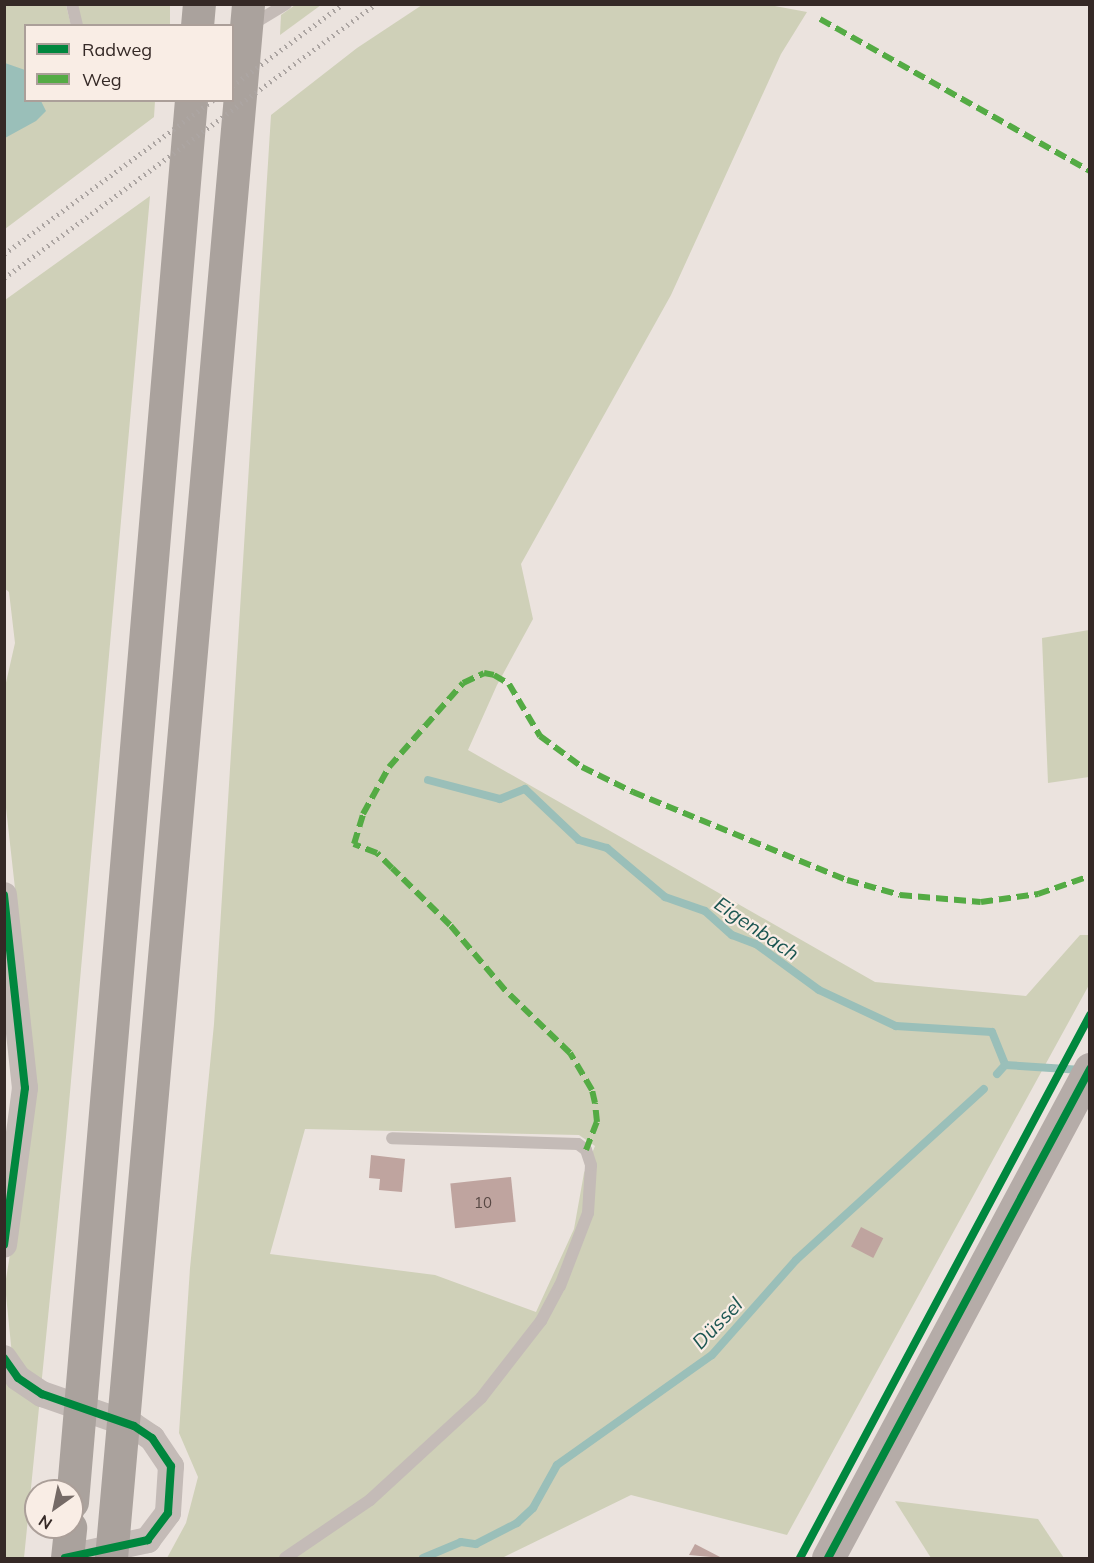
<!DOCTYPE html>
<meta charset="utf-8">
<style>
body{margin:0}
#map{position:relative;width:1094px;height:1563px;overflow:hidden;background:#ebe3de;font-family:Mulish,sans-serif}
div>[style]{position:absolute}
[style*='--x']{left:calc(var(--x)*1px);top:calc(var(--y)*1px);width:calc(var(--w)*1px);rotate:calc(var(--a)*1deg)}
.green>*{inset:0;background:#cfd0b8;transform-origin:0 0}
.water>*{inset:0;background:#9abfb9}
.stream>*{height:8px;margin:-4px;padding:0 4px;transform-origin:4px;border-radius:4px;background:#9abfb9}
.building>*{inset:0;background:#bfa49f;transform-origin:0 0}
.service>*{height:12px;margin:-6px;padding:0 6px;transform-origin:6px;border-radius:6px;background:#c4bbb7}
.minor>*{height:26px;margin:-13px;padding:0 13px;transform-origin:13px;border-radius:13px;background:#c4bbb7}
.secondary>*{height:33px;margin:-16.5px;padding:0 16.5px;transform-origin:16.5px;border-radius:16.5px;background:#b5aca8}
.motorway>*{height:33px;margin:-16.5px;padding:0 16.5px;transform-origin:16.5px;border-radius:16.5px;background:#aaa29d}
.rail>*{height:4.5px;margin-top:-2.25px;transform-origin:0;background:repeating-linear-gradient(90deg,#aca5a2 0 1.5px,transparent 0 6px)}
.quiet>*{height:6px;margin-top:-3px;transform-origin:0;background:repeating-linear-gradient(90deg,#54ab44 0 12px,transparent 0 18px)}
.cycleway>*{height:8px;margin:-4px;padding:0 4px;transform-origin:4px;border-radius:4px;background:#00873e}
span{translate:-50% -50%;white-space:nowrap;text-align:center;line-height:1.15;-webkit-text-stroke:4.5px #f9ede5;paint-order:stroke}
.number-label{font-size:15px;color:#584844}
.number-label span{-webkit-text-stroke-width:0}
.water-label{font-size:20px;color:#1b5652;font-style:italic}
.frame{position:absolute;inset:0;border:6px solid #352926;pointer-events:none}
.legend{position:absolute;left:24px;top:24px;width:210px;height:78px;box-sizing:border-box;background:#f9ede5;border:2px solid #ab9f99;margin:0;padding:8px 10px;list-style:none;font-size:18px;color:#352926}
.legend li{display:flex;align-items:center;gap:12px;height:30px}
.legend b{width:30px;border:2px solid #ab9f99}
.north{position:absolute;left:24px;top:1479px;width:60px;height:60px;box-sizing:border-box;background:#f9ede5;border:2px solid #ab9f99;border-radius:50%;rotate:213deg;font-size:16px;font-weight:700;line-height:24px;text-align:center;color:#352926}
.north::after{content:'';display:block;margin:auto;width:21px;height:27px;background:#756a66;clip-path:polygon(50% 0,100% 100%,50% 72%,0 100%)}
</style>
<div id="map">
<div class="green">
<div style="clip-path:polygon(evenodd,764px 4px,807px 12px,781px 54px,671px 295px,521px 564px,533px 619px,497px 685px,468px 750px,875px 982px,1026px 996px,1080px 935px,1089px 935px,1089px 985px,787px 1535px,631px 1495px,502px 1558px,167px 1558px,186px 1523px,198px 1477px,179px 1433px,190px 1268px,214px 1024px,271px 115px,357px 48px,422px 5px,764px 4px,305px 1129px,579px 1135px,595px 1146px,584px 1173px,574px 1229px,536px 1312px,435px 1275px,270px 1254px,305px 1129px)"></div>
<div style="clip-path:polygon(5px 5px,66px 5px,71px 25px,26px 26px,26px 100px,155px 101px,154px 117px,5px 229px)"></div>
<div style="left:78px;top:5px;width:92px;height:21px"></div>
<div style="clip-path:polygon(295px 5px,321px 5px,280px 35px,281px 15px)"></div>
<div style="clip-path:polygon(150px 196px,66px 1137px,24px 1558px,5px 1558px,4px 1372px,15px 1385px,5px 1285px,14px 1230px,23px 960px,4px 790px,5px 687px,15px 643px,9px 592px,4px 588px,5px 300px)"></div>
<div style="clip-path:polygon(1089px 630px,1089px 777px,1048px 783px,1042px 638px)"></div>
<div style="clip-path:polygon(895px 1501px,1038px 1519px,1064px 1558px,931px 1558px)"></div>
</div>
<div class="water">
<div style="clip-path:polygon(5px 63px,25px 70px,26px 100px,41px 101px,46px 111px,36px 121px,5px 138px)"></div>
</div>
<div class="stream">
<div style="--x:428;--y:780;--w:74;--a:14.8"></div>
<div style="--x:500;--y:799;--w:27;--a:-22"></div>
<div style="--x:525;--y:789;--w:74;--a:43.4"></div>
<div style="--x:579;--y:840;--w:29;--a:16"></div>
<div style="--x:607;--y:848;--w:76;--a:40.2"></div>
<div style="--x:665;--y:897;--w:42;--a:19.3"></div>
<div style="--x:705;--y:911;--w:36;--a:42"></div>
<div style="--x:732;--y:935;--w:26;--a:21"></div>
<div style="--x:756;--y:944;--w:78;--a:36.1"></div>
<div style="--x:819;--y:990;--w:85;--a:25.1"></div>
<div style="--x:896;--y:1026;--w:96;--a:3.6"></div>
<div style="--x:992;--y:1032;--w:35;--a:68"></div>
<div style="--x:997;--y:1074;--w:12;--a:-48"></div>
<div style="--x:1005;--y:1065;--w:77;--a:3.7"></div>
<div style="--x:423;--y:1558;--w:41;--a:-22.8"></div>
<div style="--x:461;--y:1542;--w:15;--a:8"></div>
<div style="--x:476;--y:1544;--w:46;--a:-27.1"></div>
<div style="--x:517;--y:1523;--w:22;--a:-43"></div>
<div style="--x:533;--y:1508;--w:49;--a:-60.8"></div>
<div style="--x:557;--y:1465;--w:190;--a:-35.4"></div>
<div style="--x:712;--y:1355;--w:127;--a:-48.5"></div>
<div style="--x:796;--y:1260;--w:254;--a:-42.3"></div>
</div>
<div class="building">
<div style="clip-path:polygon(371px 1155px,405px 1159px,402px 1192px,379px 1190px,380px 1179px,369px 1178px)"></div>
<div style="left:511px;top:1177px;width:45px;height:61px;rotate:84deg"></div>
<div style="left:861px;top:1227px;width:25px;height:22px;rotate:27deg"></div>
<div style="clip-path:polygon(695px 1544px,722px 1558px,689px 1555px)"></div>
</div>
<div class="service">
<div style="--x:72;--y:4;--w:23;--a:77"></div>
<div style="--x:251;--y:25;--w:41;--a:-31"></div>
<div style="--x:285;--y:1558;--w:103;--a:-34.3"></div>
<div style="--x:370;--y:1500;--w:151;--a:-42.6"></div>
<div style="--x:481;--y:1398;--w:98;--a:-52.1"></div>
<div style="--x:541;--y:1321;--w:40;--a:-62"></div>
<div style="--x:560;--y:1286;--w:78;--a:-69"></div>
<div style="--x:588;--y:1213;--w:48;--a:-86.4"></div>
<div style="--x:591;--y:1165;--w:16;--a:-108"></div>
<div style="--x:586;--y:1150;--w:10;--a:-143"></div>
<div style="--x:578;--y:1144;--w:186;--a:-178.2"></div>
</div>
<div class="minor">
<div style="--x:4;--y:895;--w:194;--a:83.8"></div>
<div style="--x:25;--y:1088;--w:158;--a:97.6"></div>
<div style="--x:4;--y:1358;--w:24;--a:55"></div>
<div style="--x:18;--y:1378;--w:29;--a:34"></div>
<div style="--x:42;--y:1394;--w:97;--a:19.2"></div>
<div style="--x:134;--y:1426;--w:22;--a:34"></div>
<div style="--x:152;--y:1438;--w:34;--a:56"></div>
<div style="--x:171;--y:1466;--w:47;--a:93.7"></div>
<div style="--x:168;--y:1513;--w:34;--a:127"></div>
<div style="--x:148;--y:1540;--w:85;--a:167.8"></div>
</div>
<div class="secondary">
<div style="--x:828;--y:1558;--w:555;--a:-61.82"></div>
</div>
<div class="motorway">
<div style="--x:197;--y:26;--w:22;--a:-85"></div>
<div style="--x:72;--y:1502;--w:1407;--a:-85.15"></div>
<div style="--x:67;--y:1558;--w:31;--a:-84"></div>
<div style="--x:111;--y:1558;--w:1560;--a:-84.96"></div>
</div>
<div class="rail">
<div style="--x:232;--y:86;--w:138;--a:-36.5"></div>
<div style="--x:4;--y:254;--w:260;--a:-36.4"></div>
<div style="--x:4;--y:278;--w:462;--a:-36.4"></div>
</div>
<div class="quiet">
<div style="--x:820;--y:19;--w:310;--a:29.4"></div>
<div style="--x:586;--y:1150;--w:30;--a:-69"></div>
<div style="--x:597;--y:1122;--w:19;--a:-96"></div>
<div style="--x:595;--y:1103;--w:13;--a:-103"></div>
<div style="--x:592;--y:1090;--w:43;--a:-120.7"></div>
<div style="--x:570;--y:1053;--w:91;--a:-135.9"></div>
<div style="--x:505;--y:990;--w:85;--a:-130.2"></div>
<div style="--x:450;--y:925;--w:81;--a:-135.5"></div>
<div style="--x:392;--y:868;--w:21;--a:-135"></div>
<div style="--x:377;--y:853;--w:25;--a:-159"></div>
<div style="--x:354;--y:844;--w:31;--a:-73"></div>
<div style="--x:363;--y:814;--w:54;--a:-61"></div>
<div style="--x:389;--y:767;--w:112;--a:-48.6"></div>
<div style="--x:463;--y:683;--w:23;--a:-25"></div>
<div style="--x:484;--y:673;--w:10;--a:11"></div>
<div style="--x:494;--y:675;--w:17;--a:31"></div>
<div style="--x:509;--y:684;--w:61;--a:59.2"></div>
<div style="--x:540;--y:736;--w:52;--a:36.4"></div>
<div style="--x:582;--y:767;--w:57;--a:26.1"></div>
<div style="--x:633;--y:792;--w:231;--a:22.4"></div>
<div style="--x:847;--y:880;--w:55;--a:15.8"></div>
<div style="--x:900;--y:895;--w:81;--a:4.9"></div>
<div style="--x:981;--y:902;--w:58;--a:-8"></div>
<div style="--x:1038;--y:894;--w:55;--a:-19.1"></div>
</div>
<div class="cycleway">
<div style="--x:4;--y:895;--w:194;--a:83.8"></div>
<div style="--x:25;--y:1088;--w:158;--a:97.6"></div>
<div style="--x:4;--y:1358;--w:24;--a:55"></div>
<div style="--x:18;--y:1378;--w:29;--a:34"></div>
<div style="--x:42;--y:1394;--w:97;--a:19.2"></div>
<div style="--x:134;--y:1426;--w:22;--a:34"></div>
<div style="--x:152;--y:1438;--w:34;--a:56"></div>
<div style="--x:171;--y:1466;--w:47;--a:93.7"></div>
<div style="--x:168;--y:1513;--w:34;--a:127"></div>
<div style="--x:148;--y:1540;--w:85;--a:167.8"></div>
<div style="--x:800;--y:1558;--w:616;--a:-61.89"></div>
<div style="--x:828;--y:1558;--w:555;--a:-61.82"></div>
</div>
<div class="number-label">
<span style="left:483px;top:1203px">10</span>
</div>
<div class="water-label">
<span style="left:757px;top:928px;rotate:34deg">Eigenbach</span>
<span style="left:717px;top:1323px;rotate:-46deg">Düssel</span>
</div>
<div class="frame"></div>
<ul class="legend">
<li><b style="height:8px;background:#00873e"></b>Radweg</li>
<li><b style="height:8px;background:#54ab44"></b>Weg</li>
</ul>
<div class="north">N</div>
</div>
